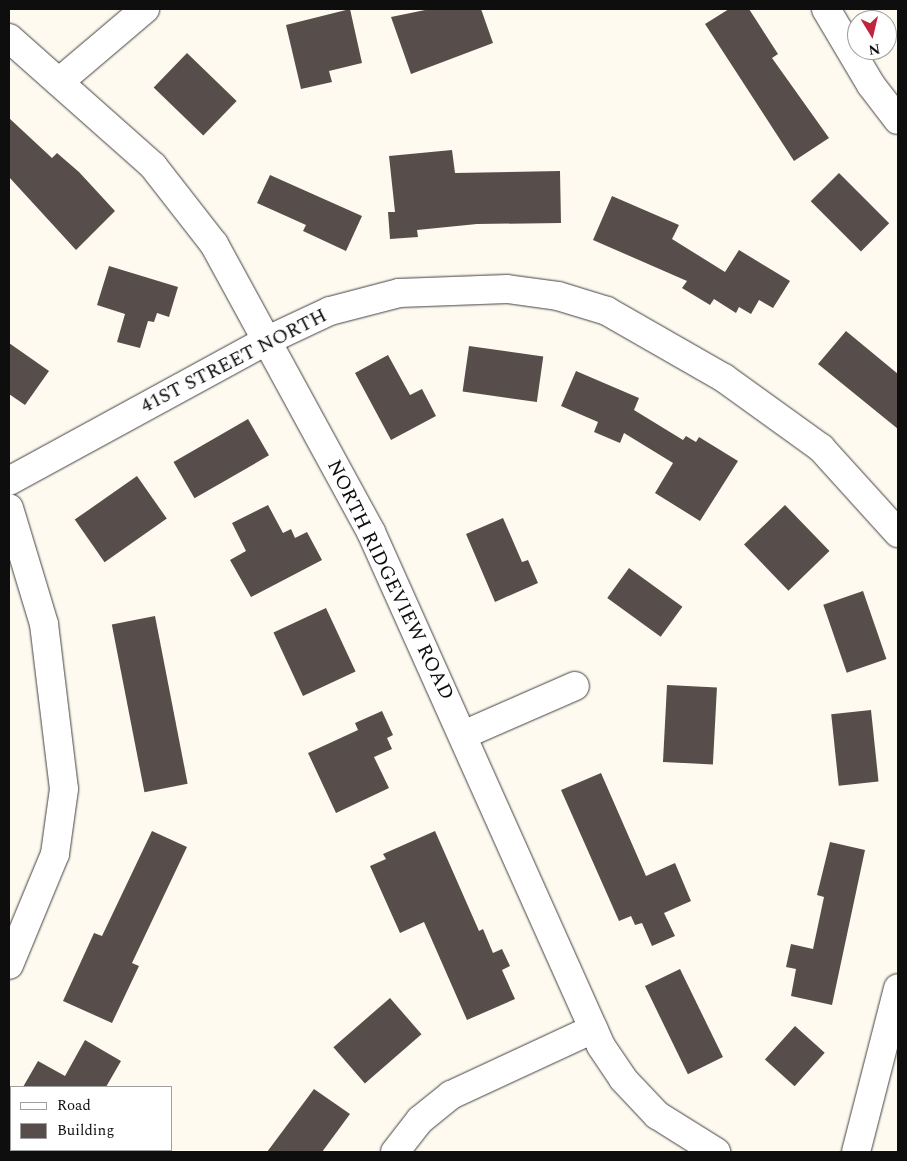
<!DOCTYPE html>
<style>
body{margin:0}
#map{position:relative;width:907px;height:1161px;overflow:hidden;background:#fffaf0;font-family:Spectral,serif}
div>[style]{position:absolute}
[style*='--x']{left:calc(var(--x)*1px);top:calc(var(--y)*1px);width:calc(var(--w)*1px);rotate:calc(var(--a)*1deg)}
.building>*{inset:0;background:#574e4b;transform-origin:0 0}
.roads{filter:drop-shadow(0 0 1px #414141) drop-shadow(0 0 1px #414141)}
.minor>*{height:28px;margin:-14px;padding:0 14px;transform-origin:14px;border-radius:14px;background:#fff}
span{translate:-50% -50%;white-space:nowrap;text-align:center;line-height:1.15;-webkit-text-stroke:5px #fff;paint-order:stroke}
.street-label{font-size:20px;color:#0e0e0e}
.frame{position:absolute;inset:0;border:10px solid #0e0e0e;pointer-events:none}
.legend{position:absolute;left:10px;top:1086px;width:162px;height:65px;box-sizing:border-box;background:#fff;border:1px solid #9f9f9f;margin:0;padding:6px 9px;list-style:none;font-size:15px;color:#0e0e0e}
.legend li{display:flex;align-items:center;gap:10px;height:25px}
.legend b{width:25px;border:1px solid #9f9f9f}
.north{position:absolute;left:847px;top:10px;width:50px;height:50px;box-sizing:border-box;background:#fff;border:1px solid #9f9f9f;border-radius:50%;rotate:171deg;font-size:14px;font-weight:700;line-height:20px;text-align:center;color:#0e0e0e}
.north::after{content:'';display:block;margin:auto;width:18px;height:22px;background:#bf253f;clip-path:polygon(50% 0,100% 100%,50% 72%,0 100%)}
</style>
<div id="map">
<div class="building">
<div style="clip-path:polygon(350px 9px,362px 63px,329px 71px,332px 82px,301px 89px,286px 25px)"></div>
<div style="clip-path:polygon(430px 9px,481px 9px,493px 43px,411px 74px,391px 17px)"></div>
<div style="clip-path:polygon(729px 9px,749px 9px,778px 54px,772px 58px,829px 138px,794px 161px,705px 24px)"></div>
<div style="left:187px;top:53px;width:69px;height:48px;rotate:44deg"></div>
<div style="clip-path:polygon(9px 118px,52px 158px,57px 153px,79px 172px,115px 211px,76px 250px,9px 177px)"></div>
<div style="clip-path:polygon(452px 150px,455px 173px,560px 171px,561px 223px,477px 224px,417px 230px,418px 237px,390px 239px,388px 212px,395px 212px,389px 156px)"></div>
<div style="left:839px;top:173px;width:71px;height:40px;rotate:45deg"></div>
<div style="clip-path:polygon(270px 175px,362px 216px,346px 251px,303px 231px,306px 225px,257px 203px)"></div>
<div style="clip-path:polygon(612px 196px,679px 225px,672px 239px,725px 272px,739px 250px,790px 281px,773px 308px,759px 300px,751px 314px,739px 307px,736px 313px,714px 299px,710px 305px,682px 288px,687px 281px,593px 240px)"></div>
<div style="clip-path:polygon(109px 266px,178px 287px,169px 317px,157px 313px,154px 322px,148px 321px,140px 348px,117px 342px,125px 314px,97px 305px)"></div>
<div style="clip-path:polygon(846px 331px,898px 374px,898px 429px,818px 364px)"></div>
<div style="clip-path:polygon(9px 343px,49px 371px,25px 405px,9px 394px)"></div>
<div style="left:469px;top:346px;width:75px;height:46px;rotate:8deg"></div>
<div style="clip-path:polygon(388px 355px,410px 395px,422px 389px,436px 416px,391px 440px,355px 373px)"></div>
<div style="clip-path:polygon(576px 371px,639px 398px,634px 410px,683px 440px,686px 436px,696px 442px,699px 437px,738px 461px,700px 521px,655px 493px,673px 463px,624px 433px,620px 443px,594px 432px,598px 422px,561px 406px)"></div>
<div style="left:248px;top:419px;width:42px;height:86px;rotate:60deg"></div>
<div style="left:137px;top:476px;width:52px;height:76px;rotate:55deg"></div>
<div style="clip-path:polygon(268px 505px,283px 533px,291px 529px,295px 538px,307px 532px,322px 560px,251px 597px,230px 560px,246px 551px,232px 523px)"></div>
<div style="left:785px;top:505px;width:64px;height:57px;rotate:46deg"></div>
<div style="clip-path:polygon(503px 518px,522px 562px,528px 560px,538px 583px,495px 602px,466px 534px)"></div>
<div style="left:629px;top:568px;width:66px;height:37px;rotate:36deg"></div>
<div style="left:863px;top:591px;width:72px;height:42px;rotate:71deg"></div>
<div style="left:326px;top:608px;width:70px;height:58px;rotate:65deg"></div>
<div style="left:155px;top:616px;width:171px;height:44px;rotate:79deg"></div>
<div style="left:667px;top:685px;width:50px;height:77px;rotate:3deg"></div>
<div style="left:871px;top:710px;width:72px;height:40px;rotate:84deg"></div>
<div style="clip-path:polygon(382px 711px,393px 735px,387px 738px,392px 749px,374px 757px,389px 788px,336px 813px,308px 753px,358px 730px,355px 723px)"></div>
<div style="clip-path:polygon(601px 773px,646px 876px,675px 863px,691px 901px,664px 913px,675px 936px,652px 946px,642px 923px,635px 925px,631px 916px,619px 921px,561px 790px)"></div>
<div style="clip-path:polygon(152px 831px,187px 847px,132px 963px,139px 966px,112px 1023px,63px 1001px,94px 933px,102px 936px)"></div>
<div style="clip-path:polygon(435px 831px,479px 931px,483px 929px,493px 953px,502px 949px,510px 966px,502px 970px,515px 999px,467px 1020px,424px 922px,400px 933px,370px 866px,386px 859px,383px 854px)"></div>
<div style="clip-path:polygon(830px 842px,865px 850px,832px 1005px,791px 996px,796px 969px,786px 967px,791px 944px,813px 949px,824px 897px,817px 895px)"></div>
<div style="left:680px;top:969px;width:98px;height:39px;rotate:64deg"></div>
<div style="left:390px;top:998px;width:48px;height:75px;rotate:49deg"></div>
<div style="left:795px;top:1026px;width:40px;height:45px;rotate:42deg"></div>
<div style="clip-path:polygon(85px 1040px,121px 1061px,106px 1087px,23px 1087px,38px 1061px,65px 1076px)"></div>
<div style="clip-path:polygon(314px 1089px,350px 1114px,322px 1152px,267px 1152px)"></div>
</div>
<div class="roads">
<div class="minor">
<div style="--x:826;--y:9;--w:88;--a:59.4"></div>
<div style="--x:871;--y:85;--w:44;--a:52.4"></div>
<div style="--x:9;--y:38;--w:193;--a:41.6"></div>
<div style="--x:153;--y:166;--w:99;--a:52"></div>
<div style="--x:214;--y:244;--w:328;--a:61.4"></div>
<div style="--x:371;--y:532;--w:563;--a:65.89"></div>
<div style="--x:601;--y:1046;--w:40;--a:56"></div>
<div style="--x:623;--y:1079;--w:50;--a:46.6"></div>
<div style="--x:657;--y:1115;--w:70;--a:32.1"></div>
<div style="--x:59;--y:82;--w:113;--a:-40.3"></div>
<div style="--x:9;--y:481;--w:295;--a:-28.6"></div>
<div style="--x:268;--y:340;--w:68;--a:-25.1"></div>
<div style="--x:330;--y:311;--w:71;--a:-14.6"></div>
<div style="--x:399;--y:293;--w:108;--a:-2.1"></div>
<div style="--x:507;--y:289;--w:51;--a:7.8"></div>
<div style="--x:558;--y:296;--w:51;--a:17"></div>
<div style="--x:607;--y:311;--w:135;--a:29.8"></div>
<div style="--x:724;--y:378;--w:120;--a:35.8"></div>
<div style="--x:821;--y:448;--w:115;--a:47.8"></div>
<div style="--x:9;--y:508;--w:121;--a:73.2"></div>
<div style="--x:44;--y:624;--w:166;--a:83.1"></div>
<div style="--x:64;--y:789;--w:66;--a:97.9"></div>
<div style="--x:55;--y:854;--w:120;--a:112.5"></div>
<div style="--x:463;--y:735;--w:122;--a:-23.6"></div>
<div style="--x:395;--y:1152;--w:41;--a:-52"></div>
<div style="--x:420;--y:1120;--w:40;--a:-39"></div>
<div style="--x:451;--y:1095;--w:157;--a:-24.9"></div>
<div style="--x:856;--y:1152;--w:169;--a:-75.6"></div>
</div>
</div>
<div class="street-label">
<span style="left:234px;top:361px;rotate:-27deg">41ST STREET NORTH</span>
<span style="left:390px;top:580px;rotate:64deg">NORTH RIDGEVIEW ROAD</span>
</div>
<div class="frame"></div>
<ul class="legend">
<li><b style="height:6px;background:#fff"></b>Road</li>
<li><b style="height:14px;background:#574e4b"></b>Building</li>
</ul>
<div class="north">N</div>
</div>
